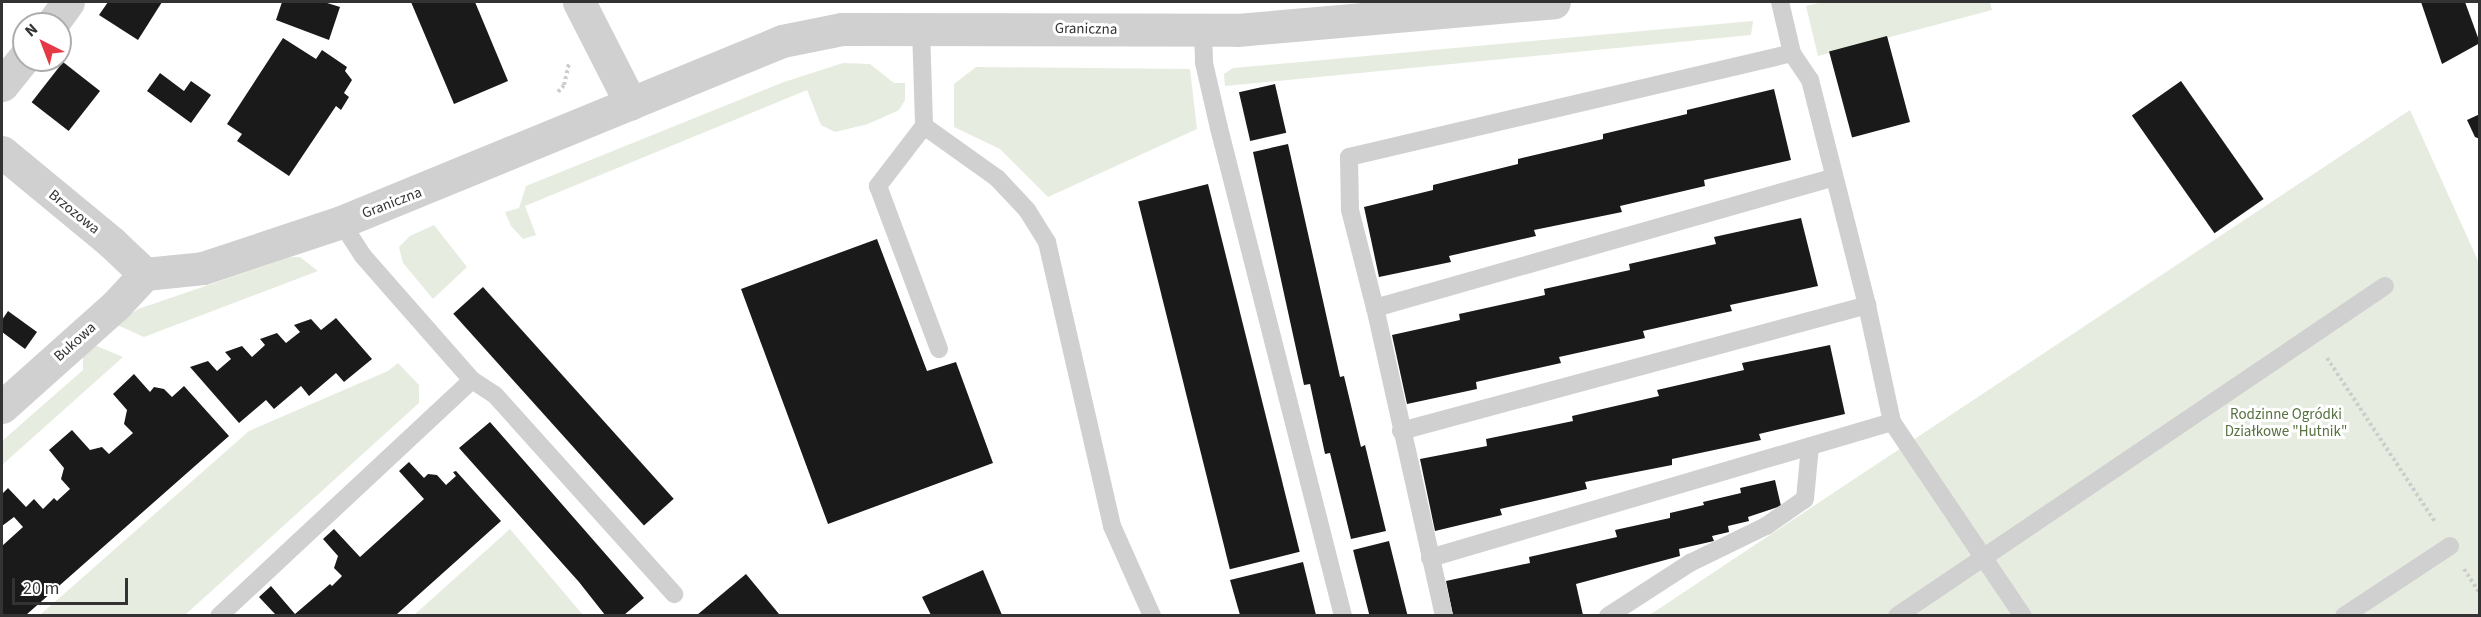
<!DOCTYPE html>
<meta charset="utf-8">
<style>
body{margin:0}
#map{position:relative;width:2481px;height:617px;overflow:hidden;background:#fff;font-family:"Source Sans 3",sans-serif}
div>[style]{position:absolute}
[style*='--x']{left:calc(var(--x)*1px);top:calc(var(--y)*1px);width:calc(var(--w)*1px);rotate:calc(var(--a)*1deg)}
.green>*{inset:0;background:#e6ecdf}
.building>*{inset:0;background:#1a1a1a;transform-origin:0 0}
.path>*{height:4px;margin-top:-2px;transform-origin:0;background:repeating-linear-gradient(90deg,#cdcdcd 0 3px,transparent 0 6px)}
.service>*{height:18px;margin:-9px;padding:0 9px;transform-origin:9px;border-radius:9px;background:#d0d0d0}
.minor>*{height:33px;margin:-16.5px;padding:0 16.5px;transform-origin:16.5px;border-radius:16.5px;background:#d0d0d0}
span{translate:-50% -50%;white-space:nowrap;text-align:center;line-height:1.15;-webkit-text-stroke:6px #fff;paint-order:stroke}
.street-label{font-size:15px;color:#333}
.park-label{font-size:15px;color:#56703f}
.frame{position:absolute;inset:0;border:3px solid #333;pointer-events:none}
.north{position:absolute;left:12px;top:12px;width:60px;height:60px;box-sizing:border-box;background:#fff;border:2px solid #adadad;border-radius:50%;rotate:318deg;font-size:16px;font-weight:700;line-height:24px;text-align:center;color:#333}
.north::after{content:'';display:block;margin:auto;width:21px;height:27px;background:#e63946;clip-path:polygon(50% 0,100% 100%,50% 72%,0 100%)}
.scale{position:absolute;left:12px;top:578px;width:116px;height:27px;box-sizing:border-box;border:3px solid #333;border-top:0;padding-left:8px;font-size:18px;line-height:21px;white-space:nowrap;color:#333;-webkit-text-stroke:4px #fff;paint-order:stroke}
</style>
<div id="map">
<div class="green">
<div style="clip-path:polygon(1823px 2px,1990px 2px,1992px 10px,1818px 56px,1806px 6px)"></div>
<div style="clip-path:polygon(1753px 21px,1751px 35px,1225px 86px,1224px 74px,1233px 68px)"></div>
<div style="clip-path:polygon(843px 63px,870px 64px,894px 83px,905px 83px,905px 100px,899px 110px,868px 124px,835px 132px,821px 125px,807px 90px,525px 206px,536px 235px,523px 239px,511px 226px,505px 212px,519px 208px,526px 186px,784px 82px)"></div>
<div style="clip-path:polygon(976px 67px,1190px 69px,1197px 129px,1048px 197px,1000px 149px,954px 127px,954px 84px)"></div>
<div style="clip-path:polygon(2410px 110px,2479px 263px,2479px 615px,1648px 616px)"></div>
<div style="clip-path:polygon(434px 225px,467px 267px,433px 299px,403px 263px,399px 247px,410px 236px)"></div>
<div style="clip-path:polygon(290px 257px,300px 257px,318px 271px,144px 337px,115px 324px,138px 309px)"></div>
<div style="clip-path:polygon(92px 344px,123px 357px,2px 465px,2px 441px,83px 370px,83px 352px)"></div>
<div style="clip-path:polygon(398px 363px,419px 385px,419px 403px,185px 615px,40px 615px,249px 431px,388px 371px)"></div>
<div style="clip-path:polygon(510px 529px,583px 615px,414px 615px)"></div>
</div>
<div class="building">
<div style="clip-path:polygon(108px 2px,162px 2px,138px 40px,99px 15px)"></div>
<div style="clip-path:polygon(282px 2px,324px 2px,340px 7px,329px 40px,276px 20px)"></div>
<div style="clip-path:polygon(411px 2px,475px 2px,508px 81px,454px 104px)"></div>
<div style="clip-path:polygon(2421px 2px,2465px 2px,2480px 43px,2442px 64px)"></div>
<div style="left:1887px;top:36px;width:89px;height:60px;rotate:75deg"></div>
<div style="clip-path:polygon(283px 38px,316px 59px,322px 50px,347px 67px,345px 71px,352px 80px,344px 93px,349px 97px,341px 110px,336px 106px,289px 176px,237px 141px,242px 134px,227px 124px)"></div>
<div style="left:63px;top:62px;width:47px;height:51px;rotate:38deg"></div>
<div style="clip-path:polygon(160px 73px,184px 91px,191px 81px,211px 95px,191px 123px,147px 91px)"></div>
<div style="left:2181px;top:81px;width:144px;height:60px;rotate:55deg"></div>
<div style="left:1275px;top:84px;width:50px;height:37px;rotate:77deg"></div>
<div style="clip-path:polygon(1774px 89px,1791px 160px,1704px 180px,1705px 186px,1620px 206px,1622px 212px,1534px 230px,1536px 236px,1449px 256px,1451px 262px,1379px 277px,1364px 207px,1433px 190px,1433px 185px,1518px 164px,1518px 159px,1603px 139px,1603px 134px,1687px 114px,1687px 110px)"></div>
<div style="clip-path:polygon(2480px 114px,2480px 139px,2475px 137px,2467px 120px)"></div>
<div style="clip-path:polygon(1288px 144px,1340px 377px,1344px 376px,1361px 447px,1365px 445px,1386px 531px,1351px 539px,1330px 453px,1325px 454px,1310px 384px,1304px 385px,1253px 152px)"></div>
<div style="left:1208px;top:184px;width:379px;height:72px;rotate:76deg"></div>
<div style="clip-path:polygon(1801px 218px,1818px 286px,1730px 305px,1732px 311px,1643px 331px,1645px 338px,1559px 357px,1561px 363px,1476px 382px,1477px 389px,1407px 404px,1392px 335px,1460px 320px,1459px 314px,1545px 295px,1544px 289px,1630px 270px,1629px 264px,1716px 244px,1714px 237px)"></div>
<div style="clip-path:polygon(877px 239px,927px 371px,956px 362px,993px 463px,828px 524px,741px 289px)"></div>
<div style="left:483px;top:287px;width:285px;height:40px;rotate:48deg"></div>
<div style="clip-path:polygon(8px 311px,37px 332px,25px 349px,2px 332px,2px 320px)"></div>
<div style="clip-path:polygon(336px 318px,372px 359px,344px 382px,336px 373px,309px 396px,301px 386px,274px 409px,266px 400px,239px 423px,190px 367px,208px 361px,217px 371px,231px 359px,225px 352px,242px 346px,252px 357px,265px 345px,260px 339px,277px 333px,286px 343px,300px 332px,294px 325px,311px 319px,321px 330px)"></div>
<div style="clip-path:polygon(1830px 345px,1845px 414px,1759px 434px,1761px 440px,1672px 459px,1672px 465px,1585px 482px,1587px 489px,1500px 509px,1502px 515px,1435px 531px,1420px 459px,1487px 446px,1486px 439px,1573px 421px,1572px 416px,1659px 396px,1657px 390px,1744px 370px,1742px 363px)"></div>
<div style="clip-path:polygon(134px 374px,150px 392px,154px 387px,164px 389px,172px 397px,184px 386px,229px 436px,26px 615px,2px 615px,2px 546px,23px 527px,14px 517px,2px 526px,2px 494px,8px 488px,26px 507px,34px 499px,43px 509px,54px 498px,57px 501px,70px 489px,61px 479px,64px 468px,49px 450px,72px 430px,90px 450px,102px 447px,109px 454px,133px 433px,124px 424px,127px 410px,113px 394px)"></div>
<div style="clip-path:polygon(490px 422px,644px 598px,624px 615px,605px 615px,579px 582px,459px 448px)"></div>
<div style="clip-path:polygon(409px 462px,424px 478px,428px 474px,437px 475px,446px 485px,456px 476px,453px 472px,456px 471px,501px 521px,396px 615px,271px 615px,275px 614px,259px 597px,271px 586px,295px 614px,330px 584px,332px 586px,342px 576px,334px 568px,338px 556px,323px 539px,334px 529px,360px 557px,424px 499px,399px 471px)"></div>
<div style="clip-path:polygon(1775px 480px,1781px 506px,1748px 517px,1749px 521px,1728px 526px,1729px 532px,1712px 536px,1714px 541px,1679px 549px,1680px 556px,1576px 584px,1583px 615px,1453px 615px,1446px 581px,1530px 563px,1529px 557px,1617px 537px,1615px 530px,1670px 518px,1670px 513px,1704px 505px,1703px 502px,1741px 493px,1740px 488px)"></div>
<div style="left:1389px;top:541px;width:76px;height:37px;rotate:76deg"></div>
<div style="clip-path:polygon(1303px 562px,1316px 615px,1240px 615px,1230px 580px)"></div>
<div style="clip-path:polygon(983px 570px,1002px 615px,931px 615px,922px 597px)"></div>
<div style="clip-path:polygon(746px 574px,779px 614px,697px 615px)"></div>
</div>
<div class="path">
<div style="--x:558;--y:92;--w:9;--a:-49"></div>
<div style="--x:564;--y:85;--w:23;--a:-77"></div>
<div style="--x:2327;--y:358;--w:196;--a:56.6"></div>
<div style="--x:2464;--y:569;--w:30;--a:57"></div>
</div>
<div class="service">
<div style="--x:921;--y:28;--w:98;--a:88.2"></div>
<div style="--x:924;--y:126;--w:76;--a:127.5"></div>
<div style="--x:878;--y:186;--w:174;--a:69.5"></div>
<div style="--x:1203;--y:31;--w:32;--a:88"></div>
<div style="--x:1204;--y:63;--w:67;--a:77"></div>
<div style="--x:1219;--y:128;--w:504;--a:75.74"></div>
<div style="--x:924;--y:126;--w:90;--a:35.5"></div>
<div style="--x:997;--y:178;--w:44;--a:46.8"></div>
<div style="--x:1027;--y:210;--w:38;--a:58"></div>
<div style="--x:1047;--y:242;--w:291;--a:77.1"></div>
<div style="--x:1112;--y:526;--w:98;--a:66"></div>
<div style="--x:341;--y:222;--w:40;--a:57.1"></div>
<div style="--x:363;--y:256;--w:165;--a:48.7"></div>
<div style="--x:472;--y:380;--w:27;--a:33"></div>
<div style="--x:495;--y:395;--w:268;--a:48"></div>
<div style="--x:1375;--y:308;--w:477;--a:-15.9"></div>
<div style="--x:1892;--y:422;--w:234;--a:56"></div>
<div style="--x:1401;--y:431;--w:483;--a:-15.1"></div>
<div style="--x:1430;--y:558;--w:482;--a:-16.4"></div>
<div style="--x:1892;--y:422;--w:120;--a:-102.1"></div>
<div style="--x:1867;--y:305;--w:232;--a:-104.2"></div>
<div style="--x:1810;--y:80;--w:32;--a:-124"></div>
<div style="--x:1792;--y:53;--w:52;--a:-103.2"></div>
<div style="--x:219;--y:616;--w:346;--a:-43"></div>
<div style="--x:1444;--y:616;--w:316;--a:-102.6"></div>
<div style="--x:1375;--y:308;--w:101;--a:-104.3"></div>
<div style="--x:1350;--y:210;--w:53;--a:-91.1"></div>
<div style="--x:1349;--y:157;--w:455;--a:-13.2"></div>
<div style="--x:1608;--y:616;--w:98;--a:-32.9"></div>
<div style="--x:1690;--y:563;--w:85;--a:-26"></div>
<div style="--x:1766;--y:526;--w:47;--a:-34.7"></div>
<div style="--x:1805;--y:499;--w:53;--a:-84.6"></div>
<div style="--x:1897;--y:616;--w:589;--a:-34.07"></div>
<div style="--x:2344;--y:616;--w:127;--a:-33.4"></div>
</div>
<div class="minor">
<div style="--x:579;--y:2;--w:114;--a:63"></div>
<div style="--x:52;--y:24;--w:27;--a:-54"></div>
<div style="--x:2;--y:85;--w:35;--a:-51"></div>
<div style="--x:2;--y:152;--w:141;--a:39.5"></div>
<div style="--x:111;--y:242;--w:47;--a:43.3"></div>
<div style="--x:145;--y:274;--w:58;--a:-5.9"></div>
<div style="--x:203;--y:268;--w:145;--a:-18.4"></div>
<div style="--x:341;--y:222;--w:477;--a:-22.3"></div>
<div style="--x:782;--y:41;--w:61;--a:-11.3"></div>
<div style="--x:842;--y:29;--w:395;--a:0.1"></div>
<div style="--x:1237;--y:30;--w:318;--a:-5"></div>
<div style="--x:2;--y:407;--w:153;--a:-41.8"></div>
<div style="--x:116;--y:305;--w:42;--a:-46.9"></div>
</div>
<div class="street-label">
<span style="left:1086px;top:29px;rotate:1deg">Graniczna</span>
<span style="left:392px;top:203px;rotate:-21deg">Graniczna</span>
<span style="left:74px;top:212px;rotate:39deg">Brzozowa</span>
<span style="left:75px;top:342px;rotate:-42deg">Bukowa</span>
</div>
<div class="park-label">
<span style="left:2286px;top:423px">Rodzinne Ogródki<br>Działkowe "Hutnik"</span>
</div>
<div class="frame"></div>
<div class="north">N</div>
<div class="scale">20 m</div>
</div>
